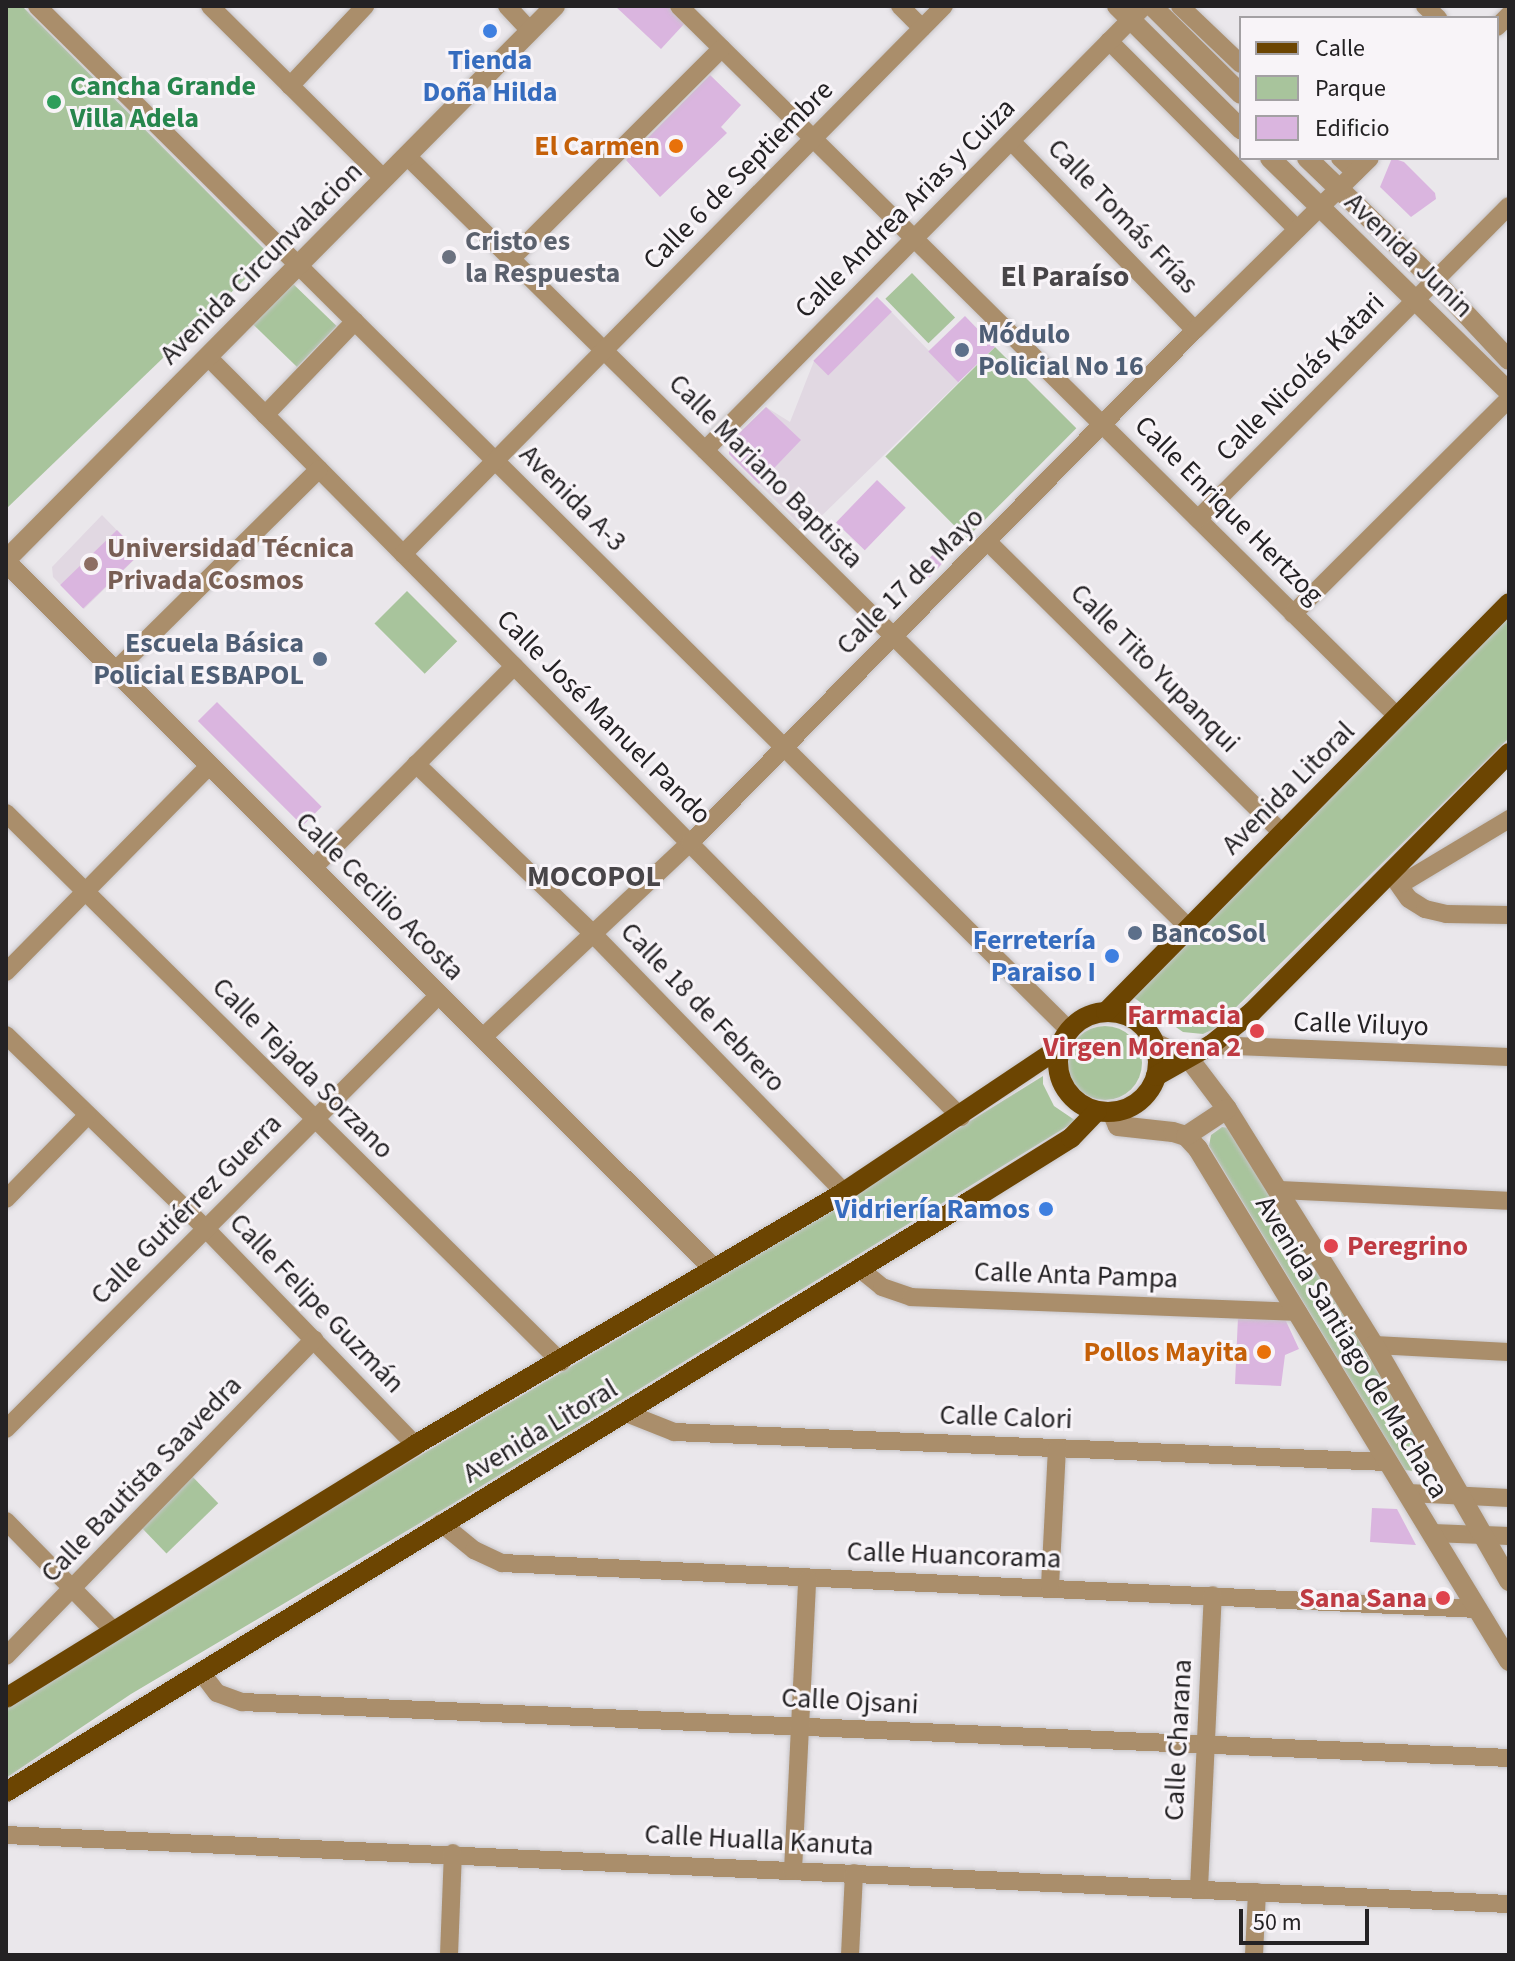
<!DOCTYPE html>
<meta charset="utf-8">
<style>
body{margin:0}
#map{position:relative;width:1515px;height:1961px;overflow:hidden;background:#eae7eb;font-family:"Source Sans 3",sans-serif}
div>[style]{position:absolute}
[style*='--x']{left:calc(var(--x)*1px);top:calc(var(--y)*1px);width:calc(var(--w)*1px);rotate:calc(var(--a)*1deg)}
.built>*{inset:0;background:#e1d8e2}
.green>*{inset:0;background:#a8c49c;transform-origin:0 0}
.round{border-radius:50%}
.building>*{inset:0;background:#dab5df;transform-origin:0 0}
.roads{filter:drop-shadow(0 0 2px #c6c4c7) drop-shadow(0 0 2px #c6c4c7)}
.minor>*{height:18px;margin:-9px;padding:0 9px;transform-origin:9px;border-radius:9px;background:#aa8e6b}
.tertiary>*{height:20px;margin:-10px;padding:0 10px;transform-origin:10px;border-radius:10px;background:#aa8e6b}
.primary>*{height:20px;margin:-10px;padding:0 10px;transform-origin:10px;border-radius:10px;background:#6c4502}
.primary>.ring{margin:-10px;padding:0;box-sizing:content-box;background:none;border:20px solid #6c4502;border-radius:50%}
.dots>*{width:22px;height:22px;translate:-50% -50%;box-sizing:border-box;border:4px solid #f8f4f8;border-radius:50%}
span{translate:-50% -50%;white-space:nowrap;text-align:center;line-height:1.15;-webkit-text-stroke:6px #f8f4f8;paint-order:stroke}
.shop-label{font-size:28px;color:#366cbe;font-weight:700}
.right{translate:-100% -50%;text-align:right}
.leisure-label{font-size:28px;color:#27864d;font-weight:700}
.left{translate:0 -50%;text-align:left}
.food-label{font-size:28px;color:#c56008;font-weight:700}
.street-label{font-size:28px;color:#242224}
.worship-label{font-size:28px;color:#5b616d;font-weight:700}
.service-label{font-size:28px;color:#4e5e75;font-weight:700}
.education-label{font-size:28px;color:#785e54;font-weight:700}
.health-label{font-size:28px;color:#be3a42;font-weight:700}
.neighbourhood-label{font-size:30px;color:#484548;font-weight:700}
.frame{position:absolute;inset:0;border:8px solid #242224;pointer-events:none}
.legend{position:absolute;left:1239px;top:16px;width:260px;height:144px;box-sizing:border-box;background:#f8f4f8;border:2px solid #a3a0a3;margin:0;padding:10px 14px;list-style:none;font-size:24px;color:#242224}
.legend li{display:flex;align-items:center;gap:16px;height:40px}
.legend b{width:40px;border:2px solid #a3a0a3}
.scale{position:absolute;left:1239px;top:1909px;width:130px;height:36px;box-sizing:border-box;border:4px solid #242224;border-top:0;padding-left:10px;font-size:24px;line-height:28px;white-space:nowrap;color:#242224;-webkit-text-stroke:6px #f8f4f8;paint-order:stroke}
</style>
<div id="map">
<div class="built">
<div style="clip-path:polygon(877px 297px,959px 382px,806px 531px,729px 454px,730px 442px,766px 407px,790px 422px,814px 361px)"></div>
<div style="clip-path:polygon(102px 515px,140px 554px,84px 609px,53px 577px,52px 567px)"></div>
</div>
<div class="green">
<div style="clip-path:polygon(6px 6px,22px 6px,270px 255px,6px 509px)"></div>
<div style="left:912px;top:273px;width:62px;height:37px;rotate:46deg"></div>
<div style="left:287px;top:278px;width:69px;height:57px;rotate:44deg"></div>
<div style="left:995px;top:347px;width:115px;height:155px;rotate:45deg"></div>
<div style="left:407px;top:591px;width:71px;height:46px;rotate:45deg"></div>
<div style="clip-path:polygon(1509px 611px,1509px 738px,1214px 1029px,1203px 1034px,1183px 1032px,1130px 995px)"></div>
<div class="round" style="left:1068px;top:1026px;width:74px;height:74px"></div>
<div style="clip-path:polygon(1043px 1076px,1043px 1084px,1054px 1106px,1076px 1121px,454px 1503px,131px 1694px,6px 1778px,6px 1709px,236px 1564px,633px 1330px)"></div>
<div style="clip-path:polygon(1222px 1127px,1229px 1128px,1429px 1455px,1426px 1468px,1420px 1472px,1405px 1470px,1209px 1146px,1211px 1135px)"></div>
<div style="left:187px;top:1471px;width:45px;height:72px;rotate:46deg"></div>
</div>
<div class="building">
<div style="clip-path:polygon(615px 6px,668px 6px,685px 23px,661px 49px)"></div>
<div style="clip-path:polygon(710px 75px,741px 105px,721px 127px,727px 133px,660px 197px,626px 160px)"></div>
<div style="clip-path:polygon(1392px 158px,1404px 162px,1435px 193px,1436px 199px,1411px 217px,1380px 187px)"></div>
<div style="left:877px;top:297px;width:21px;height:90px;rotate:45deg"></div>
<div style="left:965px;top:316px;width:43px;height:51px;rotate:46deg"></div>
<div style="clip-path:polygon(766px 407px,801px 440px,759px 484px,729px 454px,730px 442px)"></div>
<div style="left:877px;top:480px;width:40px;height:59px;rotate:44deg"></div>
<div style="left:117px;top:530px;width:33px;height:79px;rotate:46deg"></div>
<div style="left:954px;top:531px;width:13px;height:58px;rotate:42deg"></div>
<div style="left:217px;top:702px;width:148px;height:27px;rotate:45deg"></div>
<div style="clip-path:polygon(1238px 1317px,1285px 1319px,1299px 1349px,1285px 1355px,1281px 1386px,1235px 1384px)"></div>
<div style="clip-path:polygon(1372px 1508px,1397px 1509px,1416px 1545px,1370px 1542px)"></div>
</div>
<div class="roads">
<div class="minor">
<div style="--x:37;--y:6;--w:1455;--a:44.78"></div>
<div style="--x:210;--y:6;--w:245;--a:44.8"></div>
<div style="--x:507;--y:6;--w:34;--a:47"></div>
<div style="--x:679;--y:6;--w:1010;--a:44.68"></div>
<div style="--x:900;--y:6;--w:31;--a:45"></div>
<div style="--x:1180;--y:6;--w:84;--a:43.6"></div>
<div style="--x:1425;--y:6;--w:18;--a:43"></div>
<div style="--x:1497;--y:27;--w:17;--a:-45"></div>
<div style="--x:1109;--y:41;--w:266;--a:45"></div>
<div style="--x:290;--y:86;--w:110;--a:-46.8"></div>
<div style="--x:1012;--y:142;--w:262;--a:45.8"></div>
<div style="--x:407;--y:156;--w:1099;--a:44.63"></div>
<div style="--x:1340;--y:158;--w:21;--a:43"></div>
<div style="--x:511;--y:259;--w:298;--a:-45"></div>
<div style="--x:208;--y:357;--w:1070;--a:45.27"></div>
<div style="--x:265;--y:415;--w:130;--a:-46.2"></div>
<div style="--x:705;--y:450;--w:624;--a:-45.32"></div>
<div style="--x:1198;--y:519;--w:441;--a:-45.2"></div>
<div style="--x:989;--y:543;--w:412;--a:44.7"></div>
<div style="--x:403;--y:554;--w:770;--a:-45.37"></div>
<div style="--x:1293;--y:614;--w:305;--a:-44.9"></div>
<div style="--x:115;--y:671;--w:287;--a:-44.7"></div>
<div style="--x:416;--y:764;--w:245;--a:43.8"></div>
<div style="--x:593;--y:934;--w:360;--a:45.8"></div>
<div style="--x:6;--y:813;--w:781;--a:44.69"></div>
<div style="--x:313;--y:868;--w:285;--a:-45.1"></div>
<div style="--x:1392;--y:875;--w:29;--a:55"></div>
<div style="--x:1409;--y:899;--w:19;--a:32"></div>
<div style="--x:1425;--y:909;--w:22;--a:13"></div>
<div style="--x:1446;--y:914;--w:63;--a:0.9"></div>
<div style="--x:1401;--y:884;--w:126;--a:-31"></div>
<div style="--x:6;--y:972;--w:291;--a:-45.4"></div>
<div style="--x:6;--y:1035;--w:279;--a:44.1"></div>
<div style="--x:206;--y:1229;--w:301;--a:45.9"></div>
<div style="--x:482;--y:1038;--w:285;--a:-43.2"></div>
<div style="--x:690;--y:843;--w:720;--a:-45.45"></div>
<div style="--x:1195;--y:330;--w:245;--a:-44.5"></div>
<div style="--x:1211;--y:1045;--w:298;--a:2.3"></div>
<div style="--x:1278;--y:1190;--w:231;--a:2.7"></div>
<div style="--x:6;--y:1199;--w:116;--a:-45.7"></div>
<div style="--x:860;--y:1269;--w:28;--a:39"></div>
<div style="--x:882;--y:1287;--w:31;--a:19"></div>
<div style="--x:911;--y:1297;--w:387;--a:2.2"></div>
<div style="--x:1374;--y:1345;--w:135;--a:3"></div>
<div style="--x:626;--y:1413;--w:52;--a:21.6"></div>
<div style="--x:674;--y:1432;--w:714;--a:2.41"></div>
<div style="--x:6;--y:1429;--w:613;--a:-45.07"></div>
<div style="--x:1408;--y:1493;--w:101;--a:2.8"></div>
<div style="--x:6;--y:1521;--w:154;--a:45.5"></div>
<div style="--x:441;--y:1523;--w:43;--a:39.3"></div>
<div style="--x:474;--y:1550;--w:31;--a:25"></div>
<div style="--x:502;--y:1563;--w:977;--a:2.7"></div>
<div style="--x:1432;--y:1533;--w:77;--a:2.2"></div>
<div style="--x:1050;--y:1586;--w:138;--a:-87.1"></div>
<div style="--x:6;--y:1656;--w:442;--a:-45.8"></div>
<div style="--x:201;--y:1672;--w:26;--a:53"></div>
<div style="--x:217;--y:1693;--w:27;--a:20"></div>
<div style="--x:242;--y:1702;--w:1268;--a:2.53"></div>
<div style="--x:6;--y:1835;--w:1505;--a:2.63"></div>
<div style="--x:793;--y:1870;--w:291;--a:-87.2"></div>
<div style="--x:1199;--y:1888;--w:293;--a:-87.3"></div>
<div style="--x:449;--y:1955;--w:102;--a:-87.8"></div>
<div style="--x:850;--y:1955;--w:82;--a:-87.2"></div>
<div style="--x:1254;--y:1955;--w:63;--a:-87.3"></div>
</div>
<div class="tertiary">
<div style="--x:1117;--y:6;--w:175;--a:44.8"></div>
<div style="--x:1152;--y:6;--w:125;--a:44.7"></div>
<div style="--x:1270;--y:158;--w:334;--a:44.4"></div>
<div style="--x:1307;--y:158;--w:178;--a:43.9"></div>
<div style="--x:1435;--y:281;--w:108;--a:46.9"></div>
<div style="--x:6;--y:560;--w:780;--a:-45.26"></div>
<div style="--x:6;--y:562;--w:1001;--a:44.96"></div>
<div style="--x:1155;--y:1043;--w:39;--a:26"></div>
<div style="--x:1190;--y:1060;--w:61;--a:52.9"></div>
<div style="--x:1227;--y:1109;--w:278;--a:58.1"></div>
<div style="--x:1374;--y:1345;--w:272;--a:60.2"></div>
<div style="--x:1112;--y:1112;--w:15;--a:67"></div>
<div style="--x:1118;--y:1126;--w:55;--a:6.2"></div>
<div style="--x:1173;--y:1132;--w:14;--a:17"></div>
<div style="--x:1186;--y:1136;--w:18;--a:47"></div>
<div style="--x:1198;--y:1149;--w:599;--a:58.72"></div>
<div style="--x:1186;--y:1136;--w:49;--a:-33.4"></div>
</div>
<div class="primary">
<div class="ring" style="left:1058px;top:1012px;width:80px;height:80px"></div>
<div style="--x:1106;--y:1012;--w:574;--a:-45.42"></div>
<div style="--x:1156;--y:1076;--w:63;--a:-29.4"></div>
<div style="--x:1211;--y:1045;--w:53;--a:-38.8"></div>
<div style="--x:1252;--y:1012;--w:365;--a:-45.2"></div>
<div style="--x:6;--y:1698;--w:481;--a:-31.7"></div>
<div style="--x:415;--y:1445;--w:498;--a:-30.5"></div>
<div style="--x:844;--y:1192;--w:261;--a:-33.8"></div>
<div style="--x:6;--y:1792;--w:1131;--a:-31.51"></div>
<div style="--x:970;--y:1201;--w:119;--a:-32"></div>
<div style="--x:1071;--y:1138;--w:37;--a:-46"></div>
</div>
</div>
<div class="dots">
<div style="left:490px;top:31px;background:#3f7fe0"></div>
<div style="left:54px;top:102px;background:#2e9e5b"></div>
<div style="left:676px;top:146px;background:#e8710a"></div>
<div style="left:449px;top:257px;background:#6b7280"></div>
<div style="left:962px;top:350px;background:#5c6f8a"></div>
<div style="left:91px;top:564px;background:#8d6e63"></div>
<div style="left:320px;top:659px;background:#5c6f8a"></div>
<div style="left:1135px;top:933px;background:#5c6f8a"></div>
<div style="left:1112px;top:956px;background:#3f7fe0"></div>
<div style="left:1257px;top:1031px;background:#e0444e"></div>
<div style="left:1046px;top:1209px;background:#3f7fe0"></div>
<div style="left:1331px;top:1246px;background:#e0444e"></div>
<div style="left:1264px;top:1352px;background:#e8710a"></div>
<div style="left:1443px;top:1598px;background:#e0444e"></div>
</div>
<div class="shop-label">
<span style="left:490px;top:76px">Tienda<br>Doña Hilda</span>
<span class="right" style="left:1096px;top:956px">Ferretería<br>Paraiso I</span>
<span class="right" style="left:1030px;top:1209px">Vidriería Ramos</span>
</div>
<div class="leisure-label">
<span class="left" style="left:70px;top:102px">Cancha Grande<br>Villa Adela</span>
</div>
<div class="food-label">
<span class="right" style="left:660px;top:146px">El Carmen</span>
<span class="right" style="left:1248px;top:1352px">Pollos Mayita</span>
</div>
<div class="street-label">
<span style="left:738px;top:175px;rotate:-45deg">Calle 6 de Septiembre</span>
<span style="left:905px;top:208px;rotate:-45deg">Calle Andrea Arias y Cuiza</span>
<span style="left:1123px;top:216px;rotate:46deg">Calle Tomás Frías</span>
<span style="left:1409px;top:255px;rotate:44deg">Avenida Junin</span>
<span style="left:261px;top:263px;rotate:-45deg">Avenida Circunvalacion</span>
<span style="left:1300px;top:377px;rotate:-45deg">Calle Nicolás Katari</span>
<span style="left:766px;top:471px;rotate:45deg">Calle Mariano Baptista</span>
<span style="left:573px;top:498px;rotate:45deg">Avenida A-3</span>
<span style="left:1229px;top:510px;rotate:45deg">Calle Enrique Hertzog</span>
<span style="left:910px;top:581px;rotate:-45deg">Calle 17 de Mayo</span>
<span style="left:1155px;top:668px;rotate:45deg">Calle Tito Yupanqui</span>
<span style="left:604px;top:717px;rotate:45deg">Calle José Manuel Pando</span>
<span style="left:1288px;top:788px;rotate:-45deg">Avenida Litoral</span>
<span style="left:380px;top:896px;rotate:45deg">Calle Cecilio Acosta</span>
<span style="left:703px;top:1007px;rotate:46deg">Calle 18 de Febrero</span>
<span style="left:1361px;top:1024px;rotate:2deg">Calle Viluyo</span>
<span style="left:303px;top:1068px;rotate:45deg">Calle Tejada Sorzano</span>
<span style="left:186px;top:1209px;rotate:-45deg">Calle Gutiérrez Guerra</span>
<span style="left:1076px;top:1275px;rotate:2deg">Calle Anta Pampa</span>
<span style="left:317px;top:1303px;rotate:46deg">Calle Felipe Guzmán</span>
<span style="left:1352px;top:1347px;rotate:59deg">Avenida Santiago de Machaca</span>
<span style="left:1006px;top:1417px;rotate:2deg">Calle Calori</span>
<span style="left:540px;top:1431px;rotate:-31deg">Avenida Litoral</span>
<span style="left:141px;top:1479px;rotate:-46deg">Calle Bautista Saavedra</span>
<span style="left:954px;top:1555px;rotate:2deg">Calle Huancorama</span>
<span style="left:850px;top:1701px;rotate:3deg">Calle Ojsani</span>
<span style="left:1178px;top:1740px;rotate:-87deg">Calle Charana</span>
<span style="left:759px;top:1840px;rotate:3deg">Calle Hualla Kanuta</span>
</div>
<div class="worship-label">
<span class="left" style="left:465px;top:257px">Cristo es<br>la Respuesta</span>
</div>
<div class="service-label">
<span class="left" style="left:978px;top:350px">Módulo<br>Policial No 16</span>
<span class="right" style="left:304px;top:659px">Escuela Básica<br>Policial ESBAPOL</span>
<span class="left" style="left:1151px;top:933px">BancoSol</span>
</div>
<div class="education-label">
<span class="left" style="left:107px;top:564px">Universidad Técnica<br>Privada Cosmos</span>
</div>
<div class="health-label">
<span class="right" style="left:1241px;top:1031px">Farmacia<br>Virgen Morena 2</span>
<span class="left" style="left:1347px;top:1246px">Peregrino</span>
<span class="right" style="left:1427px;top:1598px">Sana Sana</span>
</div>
<div class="neighbourhood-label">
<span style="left:1065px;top:277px">El Paraíso</span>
<span style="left:594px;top:877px">MOCOPOL</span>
</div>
<div class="frame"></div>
<ul class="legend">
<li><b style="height:10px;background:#6c4502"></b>Calle</li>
<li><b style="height:22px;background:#a8c49c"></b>Parque</li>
<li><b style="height:22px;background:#dab5df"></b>Edificio</li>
</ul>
<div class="scale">50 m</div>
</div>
